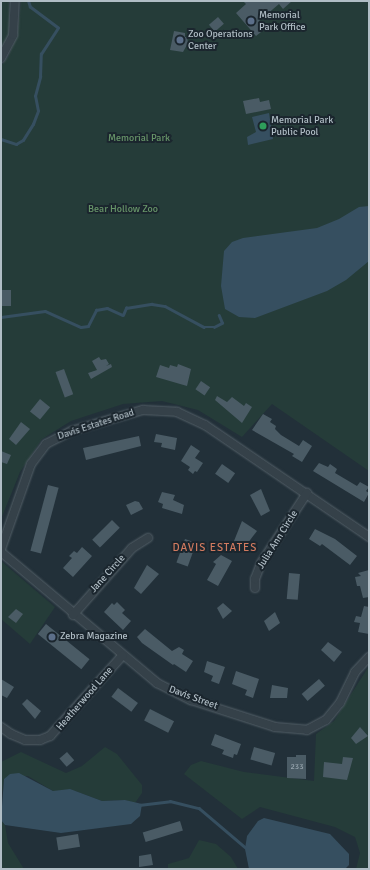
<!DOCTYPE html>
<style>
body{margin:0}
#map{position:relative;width:370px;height:870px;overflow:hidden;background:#223039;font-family:Signika,sans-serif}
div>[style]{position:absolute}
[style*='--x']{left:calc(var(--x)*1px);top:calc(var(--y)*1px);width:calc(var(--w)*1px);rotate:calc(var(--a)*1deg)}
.green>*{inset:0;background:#253c39}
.water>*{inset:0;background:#364f60}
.stream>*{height:2.5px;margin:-1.25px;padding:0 1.25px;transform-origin:1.25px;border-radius:1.25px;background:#364f60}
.building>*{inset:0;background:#4a5b65;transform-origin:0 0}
.roads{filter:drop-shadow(0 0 1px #535f67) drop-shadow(0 0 1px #535f67)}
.minor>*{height:8px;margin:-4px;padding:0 4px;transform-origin:4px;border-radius:4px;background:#354149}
.dots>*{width:11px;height:11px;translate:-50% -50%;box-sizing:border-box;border:2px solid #1b262e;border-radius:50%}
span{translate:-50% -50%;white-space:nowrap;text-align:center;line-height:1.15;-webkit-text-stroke:4px #1b262e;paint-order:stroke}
.number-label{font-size:8px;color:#96a4ad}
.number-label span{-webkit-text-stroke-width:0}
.poi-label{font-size:10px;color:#b0bdc5}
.left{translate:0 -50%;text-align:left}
.park-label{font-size:10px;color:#689669}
.street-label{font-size:10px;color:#b0bdc5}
.neighbourhood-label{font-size:11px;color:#d17a5f;letter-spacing:1px}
.frame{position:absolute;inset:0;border:2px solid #b0bdc5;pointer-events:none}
</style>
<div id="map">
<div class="green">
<div style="clip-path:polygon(1px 1px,9px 1px,10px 32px,1px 53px)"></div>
<div style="clip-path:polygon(21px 1px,369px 1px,369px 471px,272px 404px,242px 437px,198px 410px,162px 401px,123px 404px,71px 421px,42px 439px,20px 472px,1px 519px,1px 66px,8px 57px,17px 36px)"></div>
<div style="clip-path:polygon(1px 561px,55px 607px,30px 644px,1px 619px)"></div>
<div style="clip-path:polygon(369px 666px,369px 869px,356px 869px,360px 853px,355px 837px,335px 827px,260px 807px,242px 819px,184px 774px,191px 765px,201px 761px,244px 772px,314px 781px,316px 734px,334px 721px)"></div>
<div style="clip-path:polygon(105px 747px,117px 754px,142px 785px,142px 793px,135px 803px,125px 800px,102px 801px,75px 791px,53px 791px,28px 776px,4px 779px,1px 800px,1px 762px,21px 752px,66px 773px,82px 766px)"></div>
<div style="clip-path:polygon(1px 820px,5px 825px,8px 843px,24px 869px,1px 869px)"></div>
<div style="clip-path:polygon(199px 840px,216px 844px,231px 857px,238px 869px,168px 869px,168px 864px,189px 858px)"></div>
</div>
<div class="water">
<div style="clip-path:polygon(269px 113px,273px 139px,248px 145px,247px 137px,256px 132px,252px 117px)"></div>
<div style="clip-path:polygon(369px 206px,369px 261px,346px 280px,327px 291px,255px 318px,239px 317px,225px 309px,221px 286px,224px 251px,232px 242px,243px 238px,317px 228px,339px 219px,359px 207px)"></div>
<div style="clip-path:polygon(19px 773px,53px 791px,70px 789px,102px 801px,125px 800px,142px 804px,140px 816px,131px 824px,61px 833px,5px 825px,1px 820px,4px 779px,10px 774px)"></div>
<div style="clip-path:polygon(264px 818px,330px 834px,349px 854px,349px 865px,345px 869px,249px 869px,245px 849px,247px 836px,258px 821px)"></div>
</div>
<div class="stream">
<div style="--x:1;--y:139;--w:16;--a:18"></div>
<div style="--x:16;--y:144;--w:8;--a:-30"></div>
<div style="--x:23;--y:140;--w:19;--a:-58"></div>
<div style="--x:33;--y:124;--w:14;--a:-69"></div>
<div style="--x:38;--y:111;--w:15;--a:-101"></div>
<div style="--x:35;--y:96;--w:20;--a:-75"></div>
<div style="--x:40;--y:77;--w:23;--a:-88"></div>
<div style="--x:41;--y:54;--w:31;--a:-57"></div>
<div style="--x:58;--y:28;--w:35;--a:-143"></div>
<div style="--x:30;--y:7;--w:6;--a:-108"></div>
<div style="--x:1;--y:317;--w:44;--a:-7.8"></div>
<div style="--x:45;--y:311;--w:39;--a:24"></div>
<div style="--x:81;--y:327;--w:7;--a:-8"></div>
<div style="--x:88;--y:326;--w:18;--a:-63"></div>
<div style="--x:96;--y:310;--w:11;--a:-10"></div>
<div style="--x:107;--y:308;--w:17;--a:24"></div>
<div style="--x:123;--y:315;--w:8;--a:-67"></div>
<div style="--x:126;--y:308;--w:26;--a:-9"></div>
<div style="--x:152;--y:304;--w:13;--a:9"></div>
<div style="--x:165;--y:306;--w:44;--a:28.3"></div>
<div style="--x:204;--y:327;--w:10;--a:0"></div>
<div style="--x:214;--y:327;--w:9;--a:-27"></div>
<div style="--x:222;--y:323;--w:8;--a:-113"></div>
<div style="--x:139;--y:805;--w:31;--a:-7"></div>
<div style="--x:170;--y:801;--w:30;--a:14"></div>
<div style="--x:199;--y:808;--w:60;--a:40.3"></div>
</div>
<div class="building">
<div style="clip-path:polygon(243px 1px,292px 1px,283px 9px,279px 4px,259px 21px,266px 28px,256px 36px,236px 13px,246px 4px)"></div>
<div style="left:218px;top:17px;width:9px;height:12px;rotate:49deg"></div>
<div style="clip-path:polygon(174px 31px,185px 33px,185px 37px,187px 37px,188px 43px,183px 52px,170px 50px)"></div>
<div style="clip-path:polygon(259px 98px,260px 102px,269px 100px,271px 109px,246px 114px,243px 101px)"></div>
<div style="left:1px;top:290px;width:10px;height:16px"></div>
<div style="clip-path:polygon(99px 357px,101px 360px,106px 359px,109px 364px,106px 366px,111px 364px,112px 367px,91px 379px,88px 373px,97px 370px,92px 361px)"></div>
<div style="clip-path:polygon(178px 364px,191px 369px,187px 386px,156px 377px,160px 365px,169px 368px,170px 365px,177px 367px)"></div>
<div style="left:64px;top:369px;width:27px;height:9px;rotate:70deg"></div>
<div style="left:201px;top:381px;width:11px;height:10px;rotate:34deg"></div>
<div style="clip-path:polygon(217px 396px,227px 402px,232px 397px,244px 406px,246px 403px,252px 407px,242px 423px,215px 400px)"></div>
<div style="left:40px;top:399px;width:13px;height:16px;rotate:39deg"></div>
<div style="clip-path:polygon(263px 414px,272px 419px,270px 422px,276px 426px,275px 429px,281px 435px,299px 446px,303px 440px,312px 446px,302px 462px,292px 456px,294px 454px,252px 430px)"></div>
<div style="clip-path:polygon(21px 422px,30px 429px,16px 445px,9px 439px)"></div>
<div style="clip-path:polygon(156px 434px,177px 438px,175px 450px,161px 447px,162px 443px,154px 442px)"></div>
<div style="clip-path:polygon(139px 436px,141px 446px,86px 460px,83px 448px)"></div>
<div style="clip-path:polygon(191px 445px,200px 451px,195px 458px,203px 463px,197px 472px,195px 471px,193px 474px,188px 470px,190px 467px,181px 461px)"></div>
<div style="clip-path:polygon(1px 451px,11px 455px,7px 464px,1px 462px)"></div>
<div style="clip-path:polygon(319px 463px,328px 467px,330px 464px,337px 469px,335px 473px,357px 486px,360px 482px,369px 487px,366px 491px,369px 493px,364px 502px,313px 471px)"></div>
<div style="left:222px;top:464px;width:16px;height:12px;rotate:35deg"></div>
<div style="left:48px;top:485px;width:11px;height:68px;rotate:15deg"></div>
<div style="clip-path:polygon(261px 489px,270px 511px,261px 516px,250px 495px)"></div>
<div style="clip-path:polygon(162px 492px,175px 495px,173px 500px,184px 505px,182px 514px,162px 508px,163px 504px,158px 502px)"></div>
<div style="clip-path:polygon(135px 501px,139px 502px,143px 509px,131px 515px,126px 505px)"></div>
<div style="left:112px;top:520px;width:11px;height:28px;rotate:45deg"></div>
<div style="clip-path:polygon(242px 521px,257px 531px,241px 552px,232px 546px)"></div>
<div style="clip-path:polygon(315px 529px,335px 539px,357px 556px,350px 565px,322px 544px,320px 546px,309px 539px)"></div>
<div style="left:185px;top:539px;width:12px;height:25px;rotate:20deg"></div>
<div style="clip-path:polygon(82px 547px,92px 556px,73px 577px,63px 568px,72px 558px,69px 556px,74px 551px,77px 553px)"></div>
<div style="clip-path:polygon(221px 555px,232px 561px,218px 586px,207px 580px,216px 564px,213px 562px)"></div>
<div style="clip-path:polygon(147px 565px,159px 574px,141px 594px,134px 588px)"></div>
<div style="clip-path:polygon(369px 570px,369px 597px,363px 598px,360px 586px,357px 586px,355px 577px,361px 576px,358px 573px)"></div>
<div style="left:289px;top:573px;width:11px;height:26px;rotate:5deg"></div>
<div style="clip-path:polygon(117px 602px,125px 610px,122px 613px,131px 621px,123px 630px,104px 612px,112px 603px,114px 605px)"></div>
<div style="clip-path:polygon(223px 603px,232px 611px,223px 619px,217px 608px)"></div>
<div style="clip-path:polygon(364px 606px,369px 607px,369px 634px,358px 632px,360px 623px,354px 622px,356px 616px,361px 617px)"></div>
<div style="clip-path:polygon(16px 609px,23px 614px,16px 623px,8px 617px)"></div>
<div style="clip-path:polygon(275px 612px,280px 623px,269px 631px,264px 621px)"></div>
<div style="left:46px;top:624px;width:56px;height:13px;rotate:39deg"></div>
<div style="clip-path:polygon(145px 629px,172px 651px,179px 647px,184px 650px,182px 654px,193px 661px,186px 672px,174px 664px,173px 665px,142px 643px,137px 637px)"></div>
<div style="clip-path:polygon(328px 642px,342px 652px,334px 662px,321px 650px)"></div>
<div style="clip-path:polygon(207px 661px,225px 667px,219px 684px,211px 681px,213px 676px,204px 672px)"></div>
<div style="clip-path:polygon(236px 671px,259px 679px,253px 698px,245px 695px,247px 690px,232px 684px)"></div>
<div style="clip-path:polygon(1px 679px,14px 687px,7px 698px,1px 695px)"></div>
<div style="left:319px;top:679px;width:9px;height:23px;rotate:49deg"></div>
<div style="clip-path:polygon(272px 685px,288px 688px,287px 698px,270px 698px)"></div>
<div style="left:118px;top:688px;width:25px;height:11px;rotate:37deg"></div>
<div style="clip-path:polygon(27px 699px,41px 711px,35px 719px,22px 704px)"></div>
<div style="left:150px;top:709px;width:27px;height:13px;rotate:27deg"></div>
<div style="clip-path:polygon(360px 727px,368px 736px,356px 744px,351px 738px)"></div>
<div style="clip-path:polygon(215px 734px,241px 744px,237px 755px,234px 754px,233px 758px,222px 754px,224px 750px,211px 745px)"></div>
<div style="left:254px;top:747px;width:22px;height:13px;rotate:16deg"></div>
<div style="left:67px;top:752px;width:11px;height:10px;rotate:49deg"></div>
<div style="clip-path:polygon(296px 755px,306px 755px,306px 779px,287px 778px,287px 757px,296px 757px)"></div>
<div style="clip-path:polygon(343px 757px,353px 758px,347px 780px,323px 777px,324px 762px,342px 764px)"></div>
<div style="left:180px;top:821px;width:10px;height:39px;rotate:73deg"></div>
<div style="left:78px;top:834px;width:13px;height:22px;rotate:81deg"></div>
<div style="clip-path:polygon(151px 854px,153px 865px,139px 867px,139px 856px)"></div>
</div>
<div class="roads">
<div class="minor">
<div style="--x:1;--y:58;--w:26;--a:-62"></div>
<div style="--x:13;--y:35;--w:34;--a:-87"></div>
<div style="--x:1;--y:549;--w:90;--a:-70.6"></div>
<div style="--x:31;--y:464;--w:25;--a:-53"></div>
<div style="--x:46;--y:444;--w:28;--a:-27"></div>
<div style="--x:71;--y:431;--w:75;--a:-16.3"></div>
<div style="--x:143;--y:410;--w:34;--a:3"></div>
<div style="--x:177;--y:412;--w:31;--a:25"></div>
<div style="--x:205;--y:425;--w:199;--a:34.3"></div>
<div style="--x:1;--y:552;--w:204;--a:40"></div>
<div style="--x:157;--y:683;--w:38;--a:27"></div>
<div style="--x:191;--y:700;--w:88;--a:17.8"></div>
<div style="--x:275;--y:727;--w:32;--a:5"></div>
<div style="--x:307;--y:730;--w:21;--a:-28"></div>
<div style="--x:326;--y:720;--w:22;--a:-51"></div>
<div style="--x:340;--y:703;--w:34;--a:-64"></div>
<div style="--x:355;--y:672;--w:21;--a:-47"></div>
<div style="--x:255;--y:588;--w:9;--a:-90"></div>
<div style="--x:255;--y:579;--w:17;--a:-69"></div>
<div style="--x:261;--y:563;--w:84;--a:-56.7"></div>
<div style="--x:73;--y:615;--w:89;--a:-48.6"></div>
<div style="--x:132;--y:548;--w:19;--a:-32"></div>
<div style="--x:1;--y:727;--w:12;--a:35"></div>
<div style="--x:11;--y:734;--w:15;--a:23"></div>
<div style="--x:25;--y:740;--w:15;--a:0"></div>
<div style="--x:40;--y:740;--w:11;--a:-22"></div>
<div style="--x:50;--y:736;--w:108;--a:-48"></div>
</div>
</div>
<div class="dots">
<div style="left:251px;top:21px;background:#5c6f8a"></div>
<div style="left:180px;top:40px;background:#5c6f8a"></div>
<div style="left:263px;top:126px;background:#2e9e5b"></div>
<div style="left:52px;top:637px;background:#5c6f8a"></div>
</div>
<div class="number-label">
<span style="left:297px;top:767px">233</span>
</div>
<div class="poi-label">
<span class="left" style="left:259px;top:21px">Memorial<br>Park Office</span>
<span class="left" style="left:188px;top:40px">Zoo Operations<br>Center</span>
<span class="left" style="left:271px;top:126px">Memorial Park<br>Public Pool</span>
<span class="left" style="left:60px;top:637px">Zebra Magazine</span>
</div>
<div class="park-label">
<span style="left:139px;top:139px">Memorial Park</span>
<span style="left:123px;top:210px">Bear Hollow Zoo</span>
</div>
<div class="street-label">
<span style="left:96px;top:425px;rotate:-18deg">Davis Estates Road</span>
<span style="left:278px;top:540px;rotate:-58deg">Julia Ann Circle</span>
<span style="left:108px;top:574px;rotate:-48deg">Jane Circle</span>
<span style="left:193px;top:698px;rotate:20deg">Davis Street</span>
<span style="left:85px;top:699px;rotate:-49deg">Heatherwood Lane</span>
</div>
<div class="neighbourhood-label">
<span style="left:215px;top:548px">DAVIS ESTATES</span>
</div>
<div class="frame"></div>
</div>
